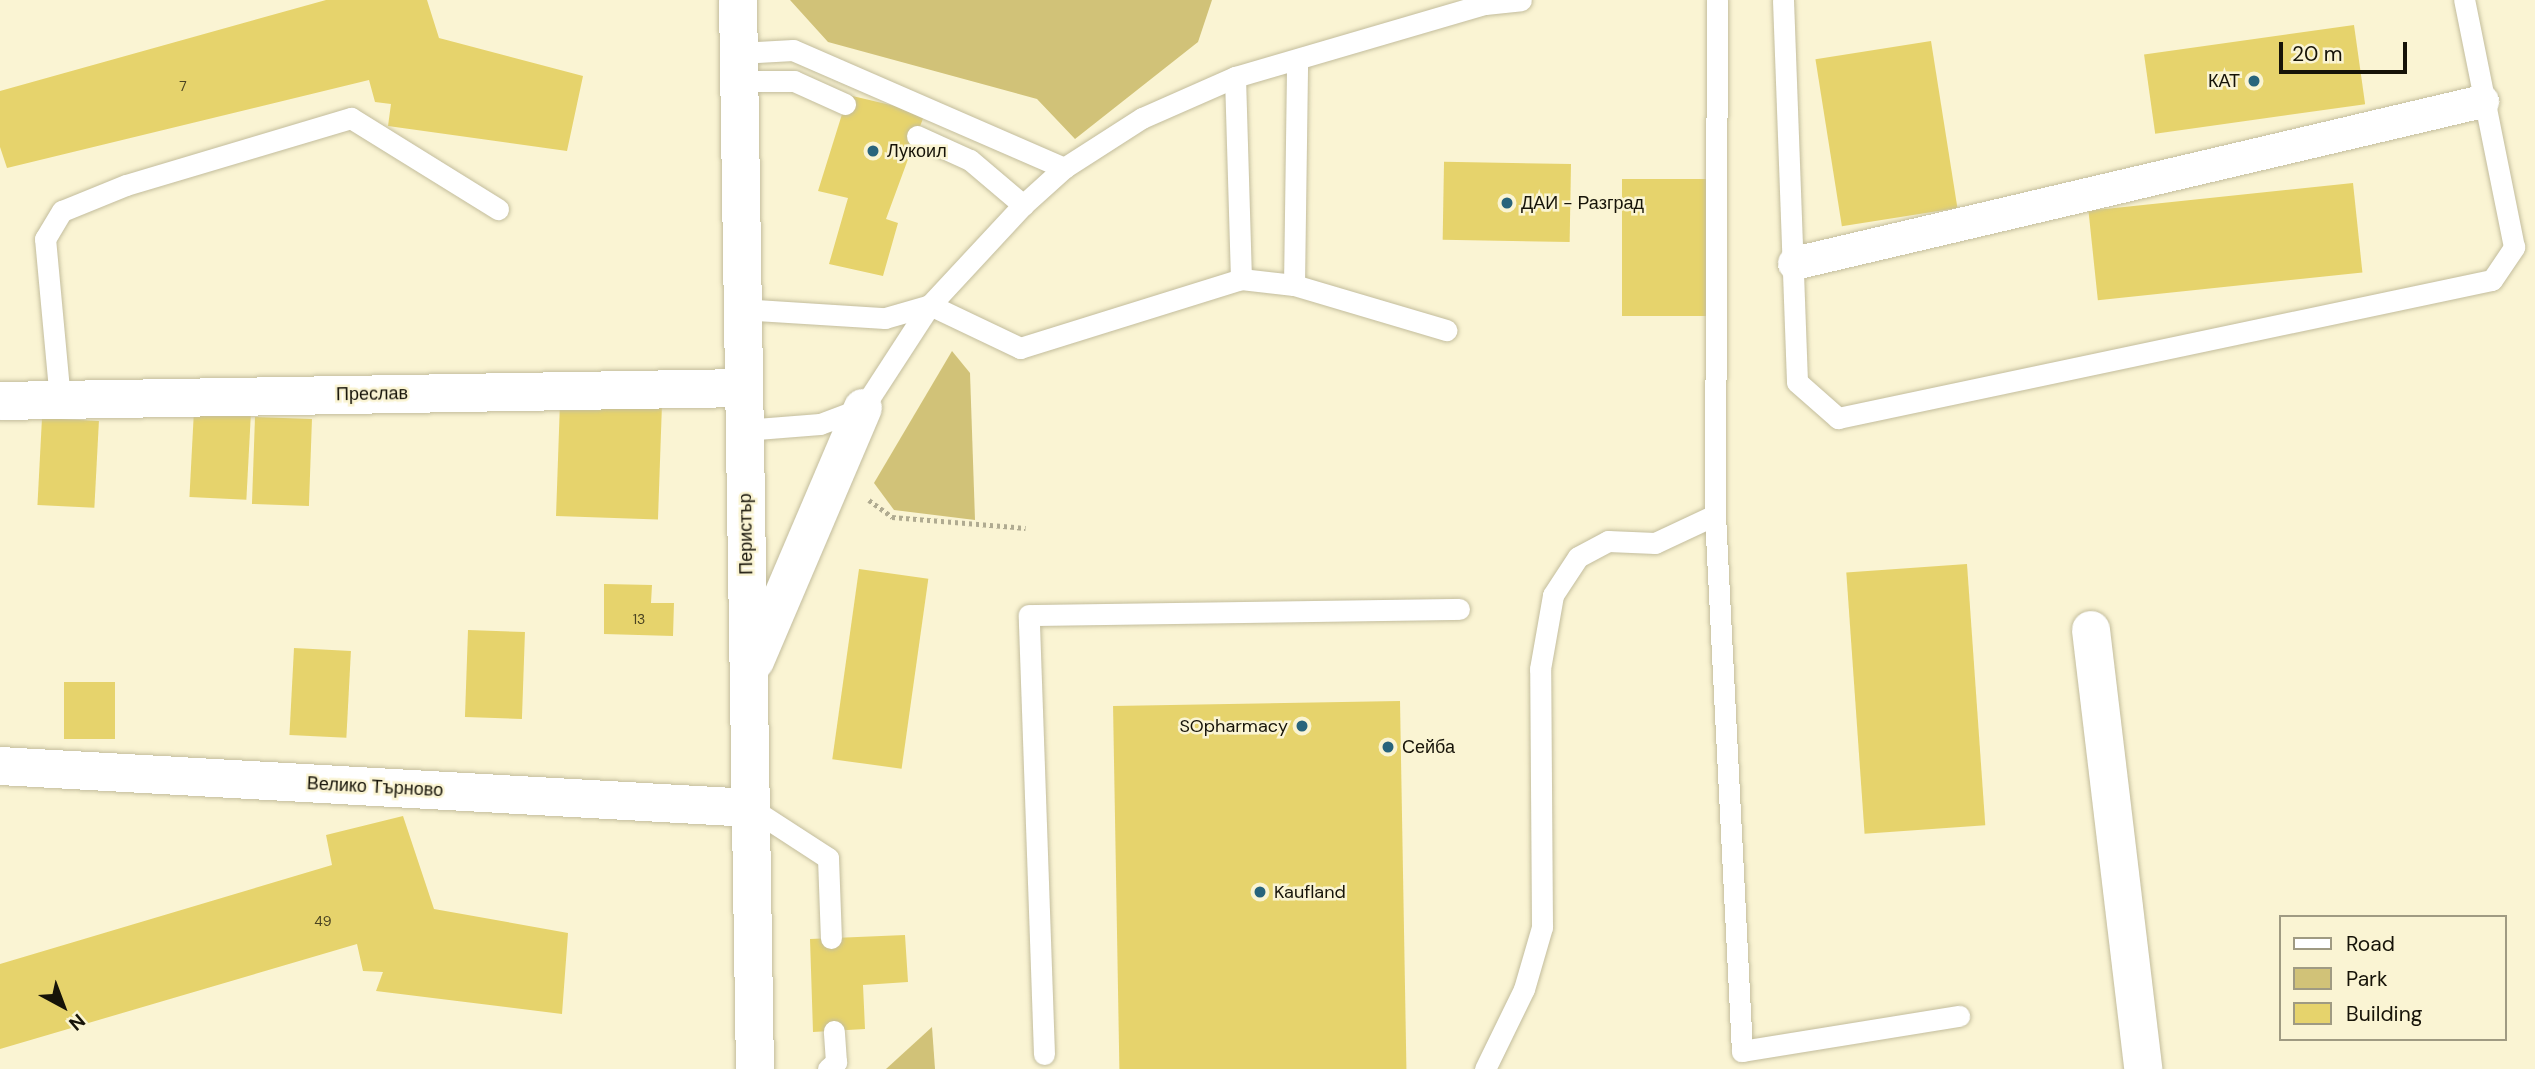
<!DOCTYPE html>
<meta charset="utf-8">
<style>
body{margin:0}
#map{position:relative;width:2535px;height:1069px;overflow:hidden;background:#faf4d3;font-family:"DM Sans",sans-serif}
div>[style]{position:absolute}
[style*='--x']{left:calc(var(--x)*1px);top:calc(var(--y)*1px);width:calc(var(--w)*1px);rotate:calc(var(--a)*1deg)}
.green>*{inset:0;background:#d1c278}
.building>*{inset:0;background:#e6d36c;transform-origin:0 0}
.path>*{height:4.5px;margin-top:-2.25px;transform-origin:0;background:repeating-linear-gradient(90deg,#b0ab91 0 3.5px,transparent 0 7px)}
.roads{filter:drop-shadow(0 0 2px #c3bd9d) drop-shadow(0 0 2px #c3bd9d)}
.service>*{height:21px;margin:-10.5px;padding:0 10.5px;transform-origin:10.5px;border-radius:10.5px;background:#fff}
.pedestrian>*{height:33px;margin:-16.5px;padding:0 16.5px;transform-origin:16.5px;border-radius:16.5px;background:#fff}
.minor>*{height:38px;margin:-19px;padding:0 19px;transform-origin:19px;border-radius:19px;background:#fff}
.tertiary>*{height:38px;margin:-19px;padding:0 19px;transform-origin:19px;border-radius:19px;background:#fff}
.dots>*{width:19px;height:19px;translate:-50% -50%;box-sizing:border-box;border:4px solid #faf4d3;border-radius:50%}
span{translate:-50% -50%;white-space:nowrap;text-align:center;line-height:1.15;-webkit-text-stroke:5px #faf4d3;paint-order:stroke}
.number-label{font-size:14px;color:#4a4321}
.number-label span{-webkit-text-stroke-width:0}
.poi-label{font-size:18px;color:#161308}
.right{translate:-100% -50%;text-align:right}
.left{translate:0 -50%;text-align:left}
.street-label{font-size:18px;color:#161308}
.legend{position:absolute;left:2279px;top:915px;width:228px;height:126px;box-sizing:border-box;background:#faf4d3;border:2px solid #9f9a82;margin:0;padding:9px 12px;list-style:none;font-size:21px;color:#161308}
.legend li{display:flex;align-items:center;gap:14px;height:35px}
.legend b{width:35px;border:2px solid #9f9a82}
.north{position:absolute;left:28px;top:971px;width:70px;height:70px;-webkit-text-stroke:5px #faf4d3;paint-order:stroke;rotate:139deg;font-size:19px;font-weight:700;line-height:28px;text-align:center;color:#161308}
.north::after{content:'';display:block;margin:auto;width:24px;height:32px;background:#161308;clip-path:polygon(50% 0,100% 100%,50% 72%,0 100%)}
.scale{position:absolute;left:2279px;top:42px;width:128px;height:32px;box-sizing:border-box;border:4px solid #161308;border-top:0;padding-left:9px;font-size:21px;line-height:24px;white-space:nowrap;color:#161308;-webkit-text-stroke:5px #faf4d3;paint-order:stroke}
</style>
<div id="map">
<div class="green">
<div style="clip-path:polygon(790px 0,1212px 0,1198px 42px,1075px 139px,1037px 99px,828px 42px)"></div>
<div style="clip-path:polygon(952px 351px,970px 373px,975px 520px,894px 510px,874px 483px)"></div>
<div style="clip-path:polygon(932px 1027px,935px 1069px,886px 1069px)"></div>
</div>
<div class="building">
<div style="clip-path:polygon(326px 0,427px 0,439px 38px,583px 76px,567px 151px,388px 126px,391px 104px,375px 102px,369px 80px,7px 168px,0 147px,0 91px)"></div>
<div style="left:2354px;top:25px;width:80px;height:212px;rotate:82deg"></div>
<div style="left:1931px;top:41px;width:169px;height:117px;rotate:81deg"></div>
<div style="clip-path:polygon(848px 95px,925px 113px,886px 219px,898px 223px,883px 276px,829px 264px,848px 198px,818px 191px)"></div>
<div style="left:1571px;top:164px;width:78px;height:127px;rotate:91deg"></div>
<div style="left:1707px;top:179px;width:137px;height:85px;rotate:90deg"></div>
<div style="left:2353px;top:183px;width:90px;height:266px;rotate:84deg"></div>
<div style="left:560px;top:402px;width:102px;height:114px;rotate:2deg"></div>
<div style="left:194px;top:410px;width:57px;height:87px;rotate:3deg"></div>
<div style="left:255px;top:417px;width:57px;height:87px;rotate:2deg"></div>
<div style="left:42px;top:418px;width:57px;height:87px;rotate:3deg"></div>
<div style="left:1967px;top:564px;width:262px;height:121px;rotate:86deg"></div>
<div style="left:859px;top:569px;width:70px;height:192px;rotate:8deg"></div>
<div style="clip-path:polygon(604px 584px,652px 585px,651px 603px,674px 603px,673px 636px,604px 634px)"></div>
<div style="left:468px;top:630px;width:57px;height:87px;rotate:2deg"></div>
<div style="left:294px;top:648px;width:57px;height:87px;rotate:3deg"></div>
<div style="left:64px;top:682px;width:51px;height:57px"></div>
<div style="left:1400px;top:701px;width:368px;height:287px;rotate:89deg"></div>
<div style="clip-path:polygon(403px 816px,434px 909px,568px 933px,562px 1014px,376px 991px,383px 972px,363px 971px,357px 944px,0 1049px,0 964px,332px 865px,326px 835px)"></div>
<div style="clip-path:polygon(905px 935px,908px 982px,863px 985px,865px 1029px,813px 1032px,810px 939px)"></div>
</div>
<div class="path">
<div style="--x:869;--y:500;--w:29;--a:36"></div>
<div style="--x:892;--y:517;--w:134;--a:4.7"></div>
</div>
<div class="roads">
<div class="service">
<div style="--x:1783;--y:0;--w:382;--a:87.9"></div>
<div style="--x:1797;--y:382;--w:55;--a:41.3"></div>
<div style="--x:1838;--y:418;--w:668;--a:-11.92"></div>
<div style="--x:2492;--y:280;--w:40;--a:-56"></div>
<div style="--x:2514;--y:247;--w:252;--a:-101.4"></div>
<div style="--x:739;--y:53;--w:54;--a:-3.2"></div>
<div style="--x:793;--y:50;--w:296;--a:23.5"></div>
<div style="--x:1235;--y:77;--w:202;--a:88.3"></div>
<div style="--x:739;--y:81;--w:55;--a:0"></div>
<div style="--x:794;--y:81;--w:56;--a:24.3"></div>
<div style="--x:917;--y:136;--w:58;--a:24.4"></div>
<div style="--x:970;--y:160;--w:70;--a:40.3"></div>
<div style="--x:1294;--y:285;--w:225;--a:-89.2"></div>
<div style="--x:740;--y:309;--w:145;--a:3.6"></div>
<div style="--x:885;--y:318;--w:47;--a:-16.1"></div>
<div style="--x:930;--y:305;--w:100;--a:25.5"></div>
<div style="--x:1020;--y:348;--w:232;--a:-17.3"></div>
<div style="--x:1241;--y:279;--w:53;--a:6.5"></div>
<div style="--x:1294;--y:285;--w:159;--a:16.5"></div>
<div style="--x:60;--y:400;--w:162;--a:-95.3"></div>
<div style="--x:45;--y:239;--w:33;--a:-59"></div>
<div style="--x:62;--y:211;--w:69;--a:-22.1"></div>
<div style="--x:126;--y:185;--w:235;--a:-16.6"></div>
<div style="--x:351;--y:118;--w:173;--a:31.8"></div>
<div style="--x:744;--y:430;--w:76;--a:-4.5"></div>
<div style="--x:820;--y:424;--w:46;--a:-20.4"></div>
<div style="--x:863;--y:408;--w:123;--a:-57"></div>
<div style="--x:930;--y:305;--w:137;--a:-47.1"></div>
<div style="--x:1023;--y:205;--w:55;--a:-42.1"></div>
<div style="--x:1064;--y:168;--w:93;--a:-32.7"></div>
<div style="--x:1142;--y:118;--w:102;--a:-23.8"></div>
<div style="--x:1235;--y:77;--w:260;--a:-16.3"></div>
<div style="--x:1485;--y:4;--w:36;--a:-6"></div>
<div style="--x:1715;--y:515;--w:537;--a:87.12"></div>
<div style="--x:1742;--y:1051;--w:220;--a:-9.2"></div>
<div style="--x:751;--y:808;--w:92;--a:33"></div>
<div style="--x:828;--y:858;--w:80;--a:87.9"></div>
<div style="--x:1044;--y:1054;--w:439;--a:-92"></div>
<div style="--x:1029;--y:615;--w:430;--a:-0.8"></div>
<div style="--x:828;--y:1069;--w:11;--a:-41"></div>
<div style="--x:836;--y:1062;--w:31;--a:-94"></div>
<div style="--x:1485;--y:1069;--w:89;--a:-64"></div>
<div style="--x:1524;--y:989;--w:65;--a:-73.8"></div>
<div style="--x:1542;--y:927;--w:258;--a:-90.4"></div>
<div style="--x:1540;--y:669;--w:75;--a:-80"></div>
<div style="--x:1553;--y:595;--w:45;--a:-56.7"></div>
<div style="--x:1578;--y:557;--w:34;--a:-28"></div>
<div style="--x:1608;--y:541;--w:47;--a:2.4"></div>
<div style="--x:1655;--y:543;--w:66;--a:-25"></div>
<div style="--x:1715;--y:515;--w:515;--a:-89.78"></div>
</div>
<div class="pedestrian">
<div style="--x:1794;--y:263;--w:707;--a:-13.25"></div>
</div>
<div class="minor">
<div style="--x:0;--y:401;--w:744;--a:-1"></div>
<div style="--x:2091;--y:630;--w:442;--a:83.2"></div>
<div style="--x:0;--y:766;--w:752;--a:3.2"></div>
</div>
<div class="tertiary">
<div style="--x:738;--y:0;--w:1069;--a:89.09"></div>
<div style="--x:755;--y:661;--w:275;--a:-66.9"></div>
</div>
</div>
<div class="dots">
<div style="left:2254px;top:81px;background:#28647c"></div>
<div style="left:873px;top:151px;background:#28647c"></div>
<div style="left:1507px;top:203px;background:#28647c"></div>
<div style="left:1302px;top:726px;background:#28647c"></div>
<div style="left:1388px;top:747px;background:#28647c"></div>
<div style="left:1260px;top:892px;background:#28647c"></div>
</div>
<div class="number-label">
<span style="left:183px;top:86px">7</span>
<span style="left:639px;top:619px">13</span>
<span style="left:323px;top:921px">49</span>
</div>
<div class="poi-label">
<span class="right" style="left:2240px;top:81px">КАТ</span>
<span class="left" style="left:887px;top:151px">Лукоил</span>
<span class="left" style="left:1521px;top:203px">ДАИ - Разград</span>
<span class="right" style="left:1288px;top:726px">SOpharmacy</span>
<span class="left" style="left:1402px;top:747px">Сейба</span>
<span class="left" style="left:1274px;top:892px">Kaufland</span>
</div>
<div class="street-label">
<span style="left:372px;top:394px;rotate:-1deg">Преслав</span>
<span style="left:746px;top:534px;rotate:-91deg">Перистър</span>
<span style="left:375px;top:787px;rotate:3deg">Велико Търново</span>
</div>
<ul class="legend">
<li><b style="height:9px;background:#fff"></b>Road</li>
<li><b style="height:19px;background:#d1c278"></b>Park</li>
<li><b style="height:19px;background:#e6d36c"></b>Building</li>
</ul>
<div class="north">N</div>
<div class="scale">20 m</div>
</div>
